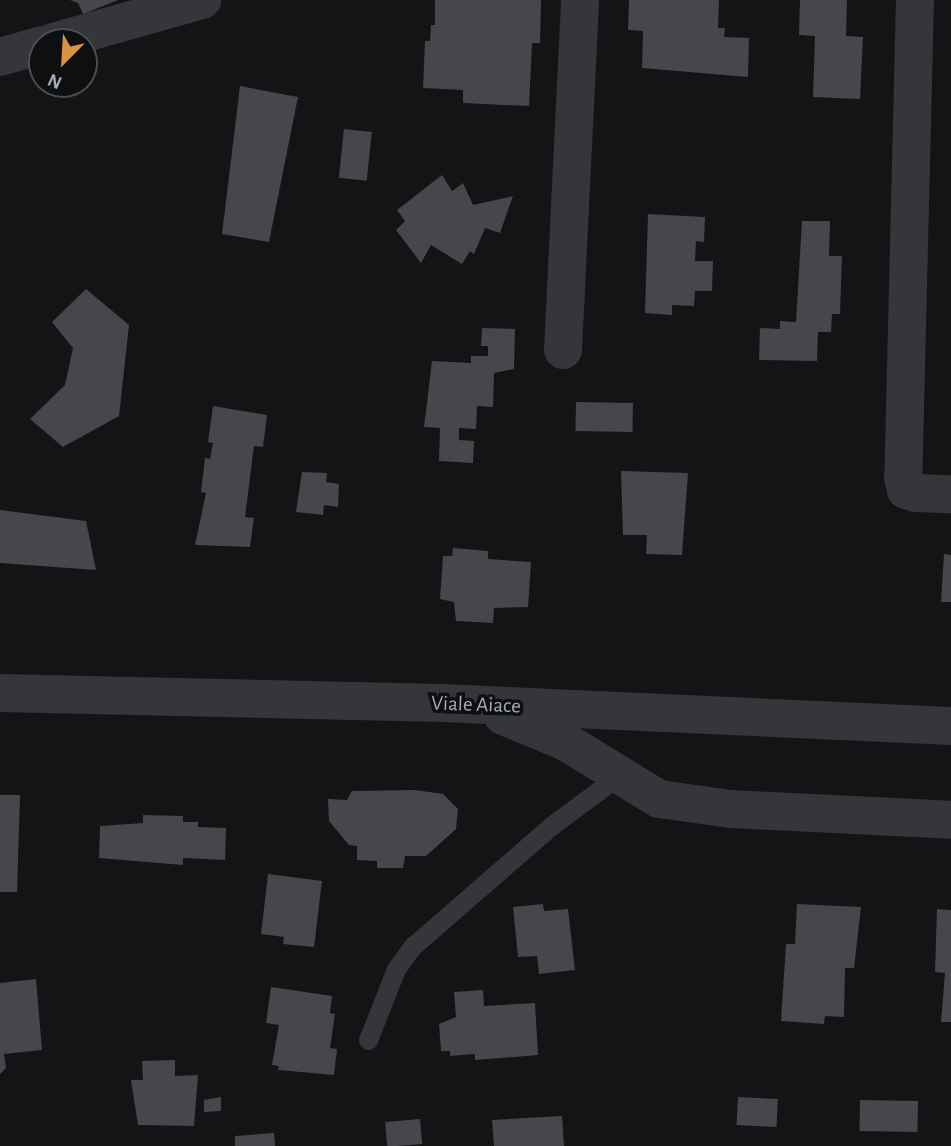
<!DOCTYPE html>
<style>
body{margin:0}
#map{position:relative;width:951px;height:1146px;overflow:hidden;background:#131415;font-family:"Alegreya Sans",sans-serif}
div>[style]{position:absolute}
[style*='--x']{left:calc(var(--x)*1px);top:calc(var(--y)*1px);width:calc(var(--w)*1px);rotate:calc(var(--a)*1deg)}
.building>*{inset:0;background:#45474a;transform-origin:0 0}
.service>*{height:19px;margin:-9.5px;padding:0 9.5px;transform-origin:9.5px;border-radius:9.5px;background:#353639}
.minor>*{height:38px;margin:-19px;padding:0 19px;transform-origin:19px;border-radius:19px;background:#353639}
span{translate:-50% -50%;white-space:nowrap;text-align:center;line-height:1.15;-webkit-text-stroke:7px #0e0f10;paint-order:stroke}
.street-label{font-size:21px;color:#a7acb3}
.north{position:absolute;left:28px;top:28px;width:70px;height:70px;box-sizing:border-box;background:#0e0f10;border:2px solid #4b4e51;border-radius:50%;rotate:204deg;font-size:19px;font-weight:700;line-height:28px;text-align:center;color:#a7acb3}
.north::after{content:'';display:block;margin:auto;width:24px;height:32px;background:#da9346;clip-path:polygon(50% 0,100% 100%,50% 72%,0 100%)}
</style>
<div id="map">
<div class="building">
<div style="clip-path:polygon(70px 0,118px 0,83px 14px,78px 3px)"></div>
<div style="clip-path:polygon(435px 0,541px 0,540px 43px,532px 43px,529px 106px,463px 103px,463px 90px,423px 88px,425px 41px,430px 41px,431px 25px,435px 25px)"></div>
<div style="clip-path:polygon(629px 0,719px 0,718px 28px,725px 28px,724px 37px,749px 38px,748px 77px,642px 68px,643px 31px,628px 30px)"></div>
<div style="clip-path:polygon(800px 0,847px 0,846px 36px,863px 37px,860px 99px,813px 97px,815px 36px,799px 35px)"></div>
<div style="clip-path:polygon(240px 86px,298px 97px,269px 242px,222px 234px)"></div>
<div style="left:344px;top:129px;width:28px;height:49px;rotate:6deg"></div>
<div style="clip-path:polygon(442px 175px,452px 191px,463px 183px,473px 205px,513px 196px,500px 233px,485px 228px,474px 254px,470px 251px,462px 264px,431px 245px,421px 263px,396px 230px,405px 221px,397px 210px)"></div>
<div style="clip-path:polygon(648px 214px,705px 217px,704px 242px,696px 241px,695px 261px,713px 261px,712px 291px,695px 291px,694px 306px,672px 305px,672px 315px,645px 313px)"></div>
<div style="clip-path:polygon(802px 221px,830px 221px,829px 256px,842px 256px,840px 314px,832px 314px,831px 332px,818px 332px,817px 361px,759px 360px,760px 328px,780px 329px,780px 321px,796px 322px)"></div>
<div style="clip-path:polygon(86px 289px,129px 325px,119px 416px,63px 447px,30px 419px,65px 385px,73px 348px,52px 322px)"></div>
<div style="clip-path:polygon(482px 328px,515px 329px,514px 369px,494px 373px,493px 407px,477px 406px,476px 429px,459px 428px,459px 440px,474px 441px,473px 463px,439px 461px,440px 428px,424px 427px,432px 361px,471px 363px,471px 356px,488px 356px,488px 346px,481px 346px)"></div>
<div style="left:576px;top:402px;width:57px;height:29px;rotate:1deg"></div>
<div style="clip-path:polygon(213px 406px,267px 415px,263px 447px,254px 446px,245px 517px,254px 518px,250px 547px,195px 545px,206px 493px,201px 492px,205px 458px,210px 459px,213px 443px,208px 442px)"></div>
<div style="clip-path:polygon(621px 471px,688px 473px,682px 555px,646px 554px,647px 535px,623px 535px)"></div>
<div style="clip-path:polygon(302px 472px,327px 473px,326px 482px,339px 484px,338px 507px,324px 505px,323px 515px,296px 512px)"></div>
<div style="clip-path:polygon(0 510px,86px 521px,96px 570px,0 563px)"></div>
<div style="clip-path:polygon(453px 548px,488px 551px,488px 559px,531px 562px,528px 607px,494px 608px,493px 623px,456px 621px,454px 602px,440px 599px,443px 556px,452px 556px)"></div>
<div style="clip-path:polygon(944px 554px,951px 555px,951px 602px,941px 602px)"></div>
<div style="clip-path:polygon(415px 790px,443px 794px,458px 809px,456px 829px,426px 856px,405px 856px,403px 868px,377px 868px,377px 861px,357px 860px,357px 846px,349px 845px,329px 821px,328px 799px,347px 800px,352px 791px)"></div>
<div style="clip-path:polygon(0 795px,20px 795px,17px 892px,0 892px)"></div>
<div style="clip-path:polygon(143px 815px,183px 816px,183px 822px,198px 822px,198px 827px,226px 828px,225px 860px,183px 858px,183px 865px,99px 858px,100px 826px,143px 823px)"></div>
<div style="clip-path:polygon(268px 874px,322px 881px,314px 947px,283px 944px,284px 937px,261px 934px)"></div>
<div style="clip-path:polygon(543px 904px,544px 911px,568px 909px,575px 970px,539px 974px,537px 956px,518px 957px,513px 907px)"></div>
<div style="clip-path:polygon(797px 904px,861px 907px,854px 968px,845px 968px,844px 1017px,825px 1016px,824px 1024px,781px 1021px,786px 944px,795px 944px)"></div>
<div style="clip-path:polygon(937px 909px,951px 910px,951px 1022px,941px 1022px,945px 973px,935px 972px)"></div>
<div style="clip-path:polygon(36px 979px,42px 1050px,4px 1054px,6px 1068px,0 1074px,0 983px)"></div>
<div style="clip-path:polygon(271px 987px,332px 996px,330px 1013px,335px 1014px,330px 1048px,337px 1049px,334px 1075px,278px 1070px,279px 1066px,272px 1065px,279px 1025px,266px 1023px)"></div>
<div style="clip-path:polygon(483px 990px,484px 1006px,535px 1003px,538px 1055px,475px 1060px,475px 1054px,450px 1056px,450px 1051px,441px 1051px,439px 1024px,456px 1017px,454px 992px)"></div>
<div style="clip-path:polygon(175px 1060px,175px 1076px,198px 1075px,194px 1126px,138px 1125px,131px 1080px,143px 1080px,142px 1061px)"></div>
<div style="clip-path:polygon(221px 1097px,221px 1111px,204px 1112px,204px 1100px)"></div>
<div style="left:738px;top:1097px;width:40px;height:28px;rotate:3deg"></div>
<div style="left:860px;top:1100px;width:58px;height:31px;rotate:1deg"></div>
<div style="clip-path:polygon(562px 1116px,564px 1146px,494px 1146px,492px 1120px)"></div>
<div style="left:420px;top:1119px;width:25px;height:35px;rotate:85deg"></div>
<div style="clip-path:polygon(274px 1133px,275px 1146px,235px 1146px,235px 1136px)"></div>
</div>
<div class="service">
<div style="--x:368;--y:1040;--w:76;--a:-68.5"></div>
<div style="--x:396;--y:969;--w:29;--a:-54"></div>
<div style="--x:413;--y:946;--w:183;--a:-41"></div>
<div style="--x:551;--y:826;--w:82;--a:-36.6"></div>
</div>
<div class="minor">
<div style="--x:915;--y:0;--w:477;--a:91.4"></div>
<div style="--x:903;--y:477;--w:13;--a:77"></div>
<div style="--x:906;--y:490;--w:10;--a:17"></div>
<div style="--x:916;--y:493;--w:35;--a:2"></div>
<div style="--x:53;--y:42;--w:155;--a:-15.7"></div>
<div style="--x:0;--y:57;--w:44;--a:-15.9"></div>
<div style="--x:563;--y:350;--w:350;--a:-87.2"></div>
<div style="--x:0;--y:693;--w:443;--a:1.3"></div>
<div style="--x:443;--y:703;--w:509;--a:2.59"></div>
<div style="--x:503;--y:716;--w:68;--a:22.4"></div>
<div style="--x:566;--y:742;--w:109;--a:31.5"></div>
<div style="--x:659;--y:799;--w:72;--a:8"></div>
<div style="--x:730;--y:809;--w:221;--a:2.8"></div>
</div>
<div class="street-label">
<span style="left:476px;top:705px;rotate:2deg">Viale Aiace</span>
</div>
<div class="north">N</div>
</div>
